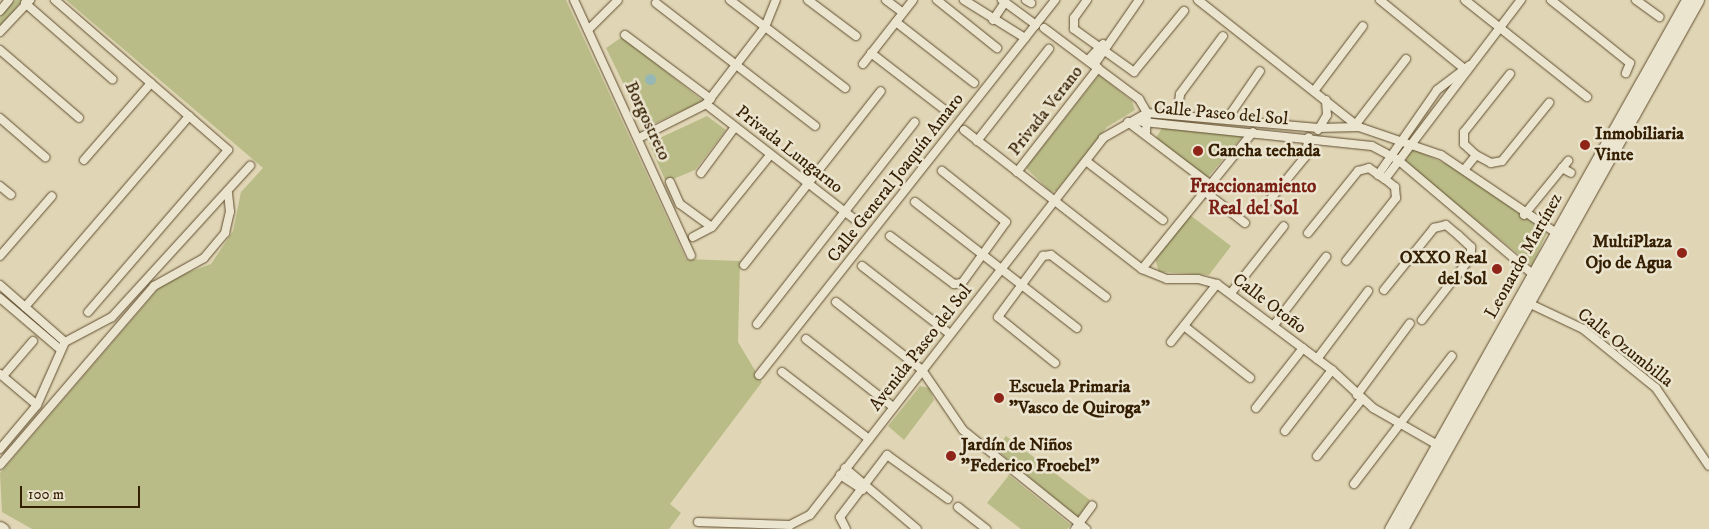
<!DOCTYPE html>
<meta charset="utf-8">
<style>
body{margin:0}
#map{position:relative;width:1709px;height:529px;overflow:hidden;background:#e0d6b5;font-family:"IM FELL DW Pica",serif}
div>[style]{position:absolute}
[style*='--x']{left:calc(var(--x)*1px);top:calc(var(--y)*1px);width:calc(var(--w)*1px);rotate:calc(var(--a)*1deg)}
.green>*{inset:0;background:#babc88}
.water>*{inset:0;background:#95b8b4}
.round{border-radius:50%}
.roads{filter:drop-shadow(0 0 1px #604d2f) drop-shadow(0 0 1px #604d2f)}
.street>*{height:8px;margin:-4px;padding:0 4px;transform-origin:4px;border-radius:4px;background:#ebe4cf}
.secondary>*{height:11px;margin:-5.5px;padding:0 5.5px;transform-origin:5.5px;border-radius:5.5px;background:#ebe4cf}
.dots>*{width:14px;height:14px;translate:-50% -50%;box-sizing:border-box;border:2px solid #ebe4cf;border-radius:50%}
span{translate:-50% -50%;white-space:nowrap;text-align:center;line-height:1.15;-webkit-text-stroke:5px #ebe4cf;paint-order:stroke}
.street-label{font-size:18px;color:#351f02}
.poi-label{font-size:18px;color:#351f02;font-weight:700}
.left{translate:0 -50%;text-align:left}
.right{translate:-100% -50%;text-align:right}
.neighbourhood-label{font-size:19px;color:#7a1f14;font-weight:700}
.scale{position:absolute;left:20px;top:486px;width:120px;height:22px;box-sizing:border-box;border:2px solid #351f02;border-top:0;padding-left:6px;font-size:15px;line-height:18px;white-space:nowrap;color:#351f02;-webkit-text-stroke:4px #ebe4cf;paint-order:stroke}
</style>
<div id="map">
<div class="green">
<div style="clip-path:polygon(15px 0,23px 0,0 27px,0 17px)"></div>
<div style="clip-path:polygon(66px 0,566px 0,686px 259px,740px 261px,738px 342px,762px 382px,670px 504px,681px 513px,669px 529px,32px 529px,2px 512px,0 473px,165px 281px,211px 264px,233px 231px,241px 192px,263px 168px)"></div>
<div style="clip-path:polygon(622px 37px,703px 101px,645px 128px,606px 48px)"></div>
<div style="clip-path:polygon(1099px 75px,1132px 101px,1135px 110px,1107px 127px,1056px 191px,1051px 192px,1026px 168px)"></div>
<div style="clip-path:polygon(707px 116px,726px 130px,695px 170px,666px 182px,649px 143px)"></div>
<div style="clip-path:polygon(1162px 128px,1242px 134px,1242px 137px,1207px 178px,1156px 138px)"></div>
<div style="clip-path:polygon(1411px 148px,1455px 168px,1547px 233px,1532px 265px,1405px 163px)"></div>
<div style="clip-path:polygon(1190px 215px,1231px 246px,1209px 275px,1159px 272px,1155px 259px)"></div>
<div style="clip-path:polygon(920px 386px,929px 388px,934px 400px,904px 440px,888px 426px)"></div>
<div style="clip-path:polygon(1006px 436px,1090px 500px,1078px 517px,995px 449px)"></div>
<div style="clip-path:polygon(1009px 475px,1071px 525px,1067px 529px,1021px 529px,987px 503px)"></div>
</div>
<div class="water">
<div class="round" style="left:644.5px;top:73.5px;width:11px;height:11px"></div>
</div>
<div class="roads">
<div class="street">
<div style="--x:55;--y:0;--w:229;--a:40.9"></div>
<div style="--x:228;--y:150;--w:214;--a:130.8"></div>
<div style="--x:574;--y:0;--w:281;--a:65.4"></div>
<div style="--x:730;--y:0;--w:145;--a:37.4"></div>
<div style="--x:808;--y:0;--w:60;--a:36.9"></div>
<div style="--x:886;--y:0;--w:21;--a:37"></div>
<div style="--x:937;--y:0;--w:77;--a:38.7"></div>
<div style="--x:964;--y:0;--w:72;--a:31.9"></div>
<div style="--x:1002;--y:0;--w:42;--a:36.3"></div>
<div style="--x:1026;--y:0;--w:6;--a:31"></div>
<div style="--x:1087;--y:0;--w:22;--a:126"></div>
<div style="--x:1074;--y:18;--w:11;--a:90"></div>
<div style="--x:1074;--y:29;--w:74;--a:35.6"></div>
<div style="--x:1134;--y:72;--w:79;--a:-50.7"></div>
<div style="--x:1198;--y:0;--w:205;--a:38.3"></div>
<div style="--x:1380;--y:0;--w:112;--a:39.2"></div>
<div style="--x:1465;--y:0;--w:156;--a:38.5"></div>
<div style="--x:1551;--y:0;--w:101;--a:38.6"></div>
<div style="--x:1630;--y:63;--w:11;--a:112"></div>
<div style="--x:1636;--y:0;--w:29;--a:36"></div>
<div style="--x:25;--y:3;--w:116;--a:41.1"></div>
<div style="--x:656;--y:3;--w:201;--a:37.7"></div>
<div style="--x:0;--y:11;--w:14;--a:-51"></div>
<div style="--x:993;--y:20;--w:22;--a:-56"></div>
<div style="--x:896;--y:22;--w:99;--a:38"></div>
<div style="--x:1044;--y:28;--w:119;--a:36.8"></div>
<div style="--x:1139;--y:99;--w:16;--a:60"></div>
<div style="--x:1147;--y:113;--w:22;--a:93"></div>
<div style="--x:588;--y:30;--w:42;--a:-45"></div>
<div style="--x:0;--y:32;--w:44;--a:-46.8"></div>
<div style="--x:625;--y:35;--w:107;--a:36.7"></div>
<div style="--x:0;--y:50;--w:104;--a:40.7"></div>
<div style="--x:871;--y:53;--w:98;--a:37.6"></div>
<div style="--x:1088;--y:60;--w:22;--a:-47"></div>
<div style="--x:863;--y:64;--w:81;--a:-52"></div>
<div style="--x:1094;--y:65;--w:79;--a:-55.3"></div>
<div style="--x:1510;--y:74;--w:74;--a:128.4"></div>
<div style="--x:1464;--y:132;--w:12;--a:90"></div>
<div style="--x:1464;--y:144;--w:16;--a:43"></div>
<div style="--x:1476;--y:155;--w:17;--a:28"></div>
<div style="--x:1491;--y:163;--w:11;--a:-10"></div>
<div style="--x:1502;--y:161;--w:75;--a:-51"></div>
<div style="--x:1314;--y:91;--w:81;--a:-53"></div>
<div style="--x:706;--y:104;--w:187;--a:37.8"></div>
<div style="--x:1177;--y:114;--w:20;--a:-81"></div>
<div style="--x:1180;--y:94;--w:72;--a:-53.4"></div>
<div style="--x:0;--y:118;--w:60;--a:40.9"></div>
<div style="--x:1227;--y:119;--w:58;--a:-55.5"></div>
<div style="--x:1134;--y:121;--w:239;--a:6"></div>
<div style="--x:1372;--y:146;--w:30;--a:28"></div>
<div style="--x:1398;--y:160;--w:181;--a:40.3"></div>
<div style="--x:1128;--y:122;--w:104;--a:37.2"></div>
<div style="--x:1356;--y:124;--w:82;--a:-52.4"></div>
<div style="--x:964;--y:130;--w:226;--a:38"></div>
<div style="--x:1142;--y:269;--w:27;--a:22"></div>
<div style="--x:1167;--y:279;--w:31;--a:0"></div>
<div style="--x:1198;--y:279;--w:20;--a:15"></div>
<div style="--x:1217;--y:284;--w:144;--a:36.8"></div>
<div style="--x:1332;--y:370;--w:56;--a:42.8"></div>
<div style="--x:1373;--y:408;--w:78;--a:29.8"></div>
<div style="--x:1318;--y:130;--w:17;--a:-59"></div>
<div style="--x:1327;--y:115;--w:15;--a:-94"></div>
<div style="--x:639;--y:138;--w:75;--a:-26.9"></div>
<div style="--x:706;--y:104;--w:97;--a:-52.5"></div>
<div style="--x:765;--y:27;--w:29;--a:-68"></div>
<div style="--x:977;--y:141;--w:117;--a:-52"></div>
<div style="--x:84;--y:160;--w:102;--a:-49"></div>
<div style="--x:1086;--y:161;--w:97;--a:37.5"></div>
<div style="--x:1562;--y:168;--w:10;--a:29"></div>
<div style="--x:1464;--y:170;--w:19;--a:-51"></div>
<div style="--x:1017;--y:172;--w:132;--a:-52.1"></div>
<div style="--x:701;--y:173;--w:57;--a:-53.5"></div>
<div style="--x:1378;--y:175;--w:103;--a:-55.2"></div>
<div style="--x:1437;--y:90;--w:41;--a:-37.1"></div>
<div style="--x:1385;--y:179;--w:225;--a:-52.8"></div>
<div style="--x:670;--y:182;--w:24;--a:66"></div>
<div style="--x:680;--y:204;--w:39;--a:36"></div>
<div style="--x:0;--y:186;--w:14;--a:39"></div>
<div style="--x:1204;--y:191;--w:52;--a:38"></div>
<div style="--x:1269;--y:201;--w:57;--a:-50.7"></div>
<div style="--x:1305;--y:157;--w:20;--a:-79"></div>
<div style="--x:915;--y:202;--w:205;--a:37.9"></div>
<div style="--x:1524;--y:215;--w:70;--a:-50.8"></div>
<div style="--x:1308;--y:233;--w:80;--a:-51.1"></div>
<div style="--x:1358;--y:171;--w:11;--a:-15"></div>
<div style="--x:1369;--y:168;--w:19;--a:35"></div>
<div style="--x:1385;--y:179;--w:13;--a:39"></div>
<div style="--x:1395;--y:187;--w:11;--a:85"></div>
<div style="--x:1396;--y:198;--w:80;--a:128.4"></div>
<div style="--x:890;--y:236;--w:80;--a:36.9"></div>
<div style="--x:954;--y:284;--w:8;--a:-7"></div>
<div style="--x:962;--y:283;--w:75;--a:-54.2"></div>
<div style="--x:1006;--y:222;--w:82;--a:-141.4"></div>
<div style="--x:693;--y:237;--w:21;--a:-28"></div>
<div style="--x:712;--y:227;--w:92;--a:-51.1"></div>
<div style="--x:0;--y:256;--w:79;--a:-49.1"></div>
<div style="--x:744;--y:265;--w:221;--a:-51.8"></div>
<div style="--x:862;--y:266;--w:111;--a:37.7"></div>
<div style="--x:1142;--y:269;--w:176;--a:-51"></div>
<div style="--x:0;--y:285;--w:86;--a:41.2"></div>
<div style="--x:1384;--y:290;--w:80;--a:-51.1"></div>
<div style="--x:1434;--y:228;--w:12;--a:-14"></div>
<div style="--x:1446;--y:225;--w:16;--a:40"></div>
<div style="--x:1458;--y:235;--w:18;--a:43"></div>
<div style="--x:1471;--y:247;--w:10;--a:90"></div>
<div style="--x:1471;--y:257;--w:80;--a:127.9"></div>
<div style="--x:1231;--y:293;--w:85;--a:-51.7"></div>
<div style="--x:0;--y:298;--w:79;--a:40.4"></div>
<div style="--x:836;--y:302;--w:110;--a:38.3"></div>
<div style="--x:922;--y:370;--w:73;--a:55.7"></div>
<div style="--x:963;--y:430;--w:158;--a:38.8"></div>
<div style="--x:1526;--y:302;--w:63;--a:25.3"></div>
<div style="--x:1583;--y:329;--w:94;--a:38.9"></div>
<div style="--x:1656;--y:388;--w:94;--a:55.8"></div>
<div style="--x:25;--y:307;--w:252;--a:-49.3"></div>
<div style="--x:757;--y:324;--w:256;--a:-52"></div>
<div style="--x:1274;--y:325;--w:86;--a:-52.6"></div>
<div style="--x:1184;--y:326;--w:84;--a:38.2"></div>
<div style="--x:806;--y:339;--w:110;--a:38"></div>
<div style="--x:1171;--y:342;--w:74;--a:-51.6"></div>
<div style="--x:1317;--y:359;--w:85;--a:-53.1"></div>
<div style="--x:1055;--y:363;--w:73;--a:-141.1"></div>
<div style="--x:998;--y:317;--w:76;--a:-53.6"></div>
<div style="--x:1043;--y:256;--w:8;--a:-7"></div>
<div style="--x:1051;--y:255;--w:69;--a:37.4"></div>
<div style="--x:782;--y:372;--w:110;--a:37.6"></div>
<div style="--x:0;--y:374;--w:48;--a:40"></div>
<div style="--x:759;--y:375;--w:478;--a:-51.7"></div>
<div style="--x:3;--y:376;--w:46;--a:-49.4"></div>
<div style="--x:1357;--y:395;--w:89;--a:-53.6"></div>
<div style="--x:1256;--y:408;--w:76;--a:-51.9"></div>
<div style="--x:1285;--y:431;--w:77;--a:-52.4"></div>
<div style="--x:0;--y:449;--w:57;--a:-49.9"></div>
<div style="--x:37;--y:405;--w:69;--a:-66"></div>
<div style="--x:65;--y:342;--w:53;--a:-28"></div>
<div style="--x:112;--y:317;--w:205;--a:-47.6"></div>
<div style="--x:1317;--y:456;--w:73;--a:-51.7"></div>
<div style="--x:0;--y:465;--w:236;--a:-49.3"></div>
<div style="--x:154;--y:286;--w:57;--a:-29.2"></div>
<div style="--x:204;--y:258;--w:33;--a:-50"></div>
<div style="--x:225;--y:233;--w:22;--a:-77"></div>
<div style="--x:230;--y:212;--w:19;--a:-96"></div>
<div style="--x:845;--y:468;--w:94;--a:40.3"></div>
<div style="--x:840;--y:475;--w:27;--a:33"></div>
<div style="--x:1354;--y:484;--w:161;--a:-52.6"></div>
<div style="--x:958;--y:507;--w:36;--a:38"></div>
<div style="--x:698;--y:522;--w:92;--a:1.9"></div>
<div style="--x:790;--y:525;--w:22;--a:-27"></div>
<div style="--x:810;--y:515;--w:477;--a:-52.1"></div>
<div style="--x:1103;--y:138;--w:51;--a:-29.6"></div>
<div style="--x:1147;--y:113;--w:172;--a:5"></div>
<div style="--x:1318;--y:128;--w:41;--a:-1.4"></div>
<div style="--x:1359;--y:127;--w:87;--a:18.9"></div>
<div style="--x:1441;--y:155;--w:143;--a:34.1"></div>
<div style="--x:846;--y:529;--w:13;--a:-117"></div>
<div style="--x:840;--y:517;--w:78;--a:-52.8"></div>
<div style="--x:887;--y:455;--w:75;--a:35.8"></div>
<div style="--x:1075;--y:529;--w:29;--a:-54"></div>
</div>
<div class="secondary">
<div style="--x:0;--y:527;--w:4;--a:34"></div>
<div style="--x:1390;--y:529;--w:607;--a:-60.69"></div>
<div style="--x:1402;--y:529;--w:606;--a:-60.77"></div>
</div>
</div>
<div class="dots">
<div style="left:1585px;top:145px;background:#8f2418"></div>
<div style="left:1198px;top:151px;background:#8f2418"></div>
<div style="left:1682px;top:253px;background:#8f2418"></div>
<div style="left:1497px;top:269px;background:#8f2418"></div>
<div style="left:999px;top:398px;background:#8f2418"></div>
<div style="left:951px;top:456px;background:#8f2418"></div>
</div>
<div class="street-label">
<span style="left:1046px;top:111px;rotate:-52deg">Privada Verano</span>
<span style="left:1221px;top:114px;rotate:5deg">Calle Paseo del Sol</span>
<span style="left:647px;top:121px;rotate:65deg">Borgostreto</span>
<span style="left:789px;top:150px;rotate:38deg">Privada Lungarno</span>
<span style="left:896px;top:178px;rotate:-52deg">Calle General Joaquín Amaro</span>
<span style="left:1524px;top:256px;rotate:-61deg">Leonardo Martínez</span>
<span style="left:1269px;top:304px;rotate:37deg">Calle Otoño</span>
<span style="left:921px;top:348px;rotate:-52deg">Avenida Paseo del Sol</span>
<span style="left:1625px;top:348px;rotate:38deg">Calle Ozumbilla</span>
</div>
<div class="poi-label">
<span class="left" style="left:1595px;top:145px">Inmobiliaria<br>Vinte</span>
<span class="left" style="left:1208px;top:151px">Cancha techada</span>
<span class="right" style="left:1672px;top:253px">MultiPlaza<br>Ojo de Agua</span>
<span class="right" style="left:1487px;top:269px">OXXO Real<br>del Sol</span>
<span class="left" style="left:1009px;top:398px">Escuela Primaria<br>"Vasco de Quiroga"</span>
<span class="left" style="left:961px;top:456px">Jardín de Niños<br>"Federico Froebel"</span>
</div>
<div class="neighbourhood-label">
<span style="left:1253px;top:198px">Fraccionamiento<br>Real del Sol</span>
</div>
<div class="scale">100 m</div>
</div>
